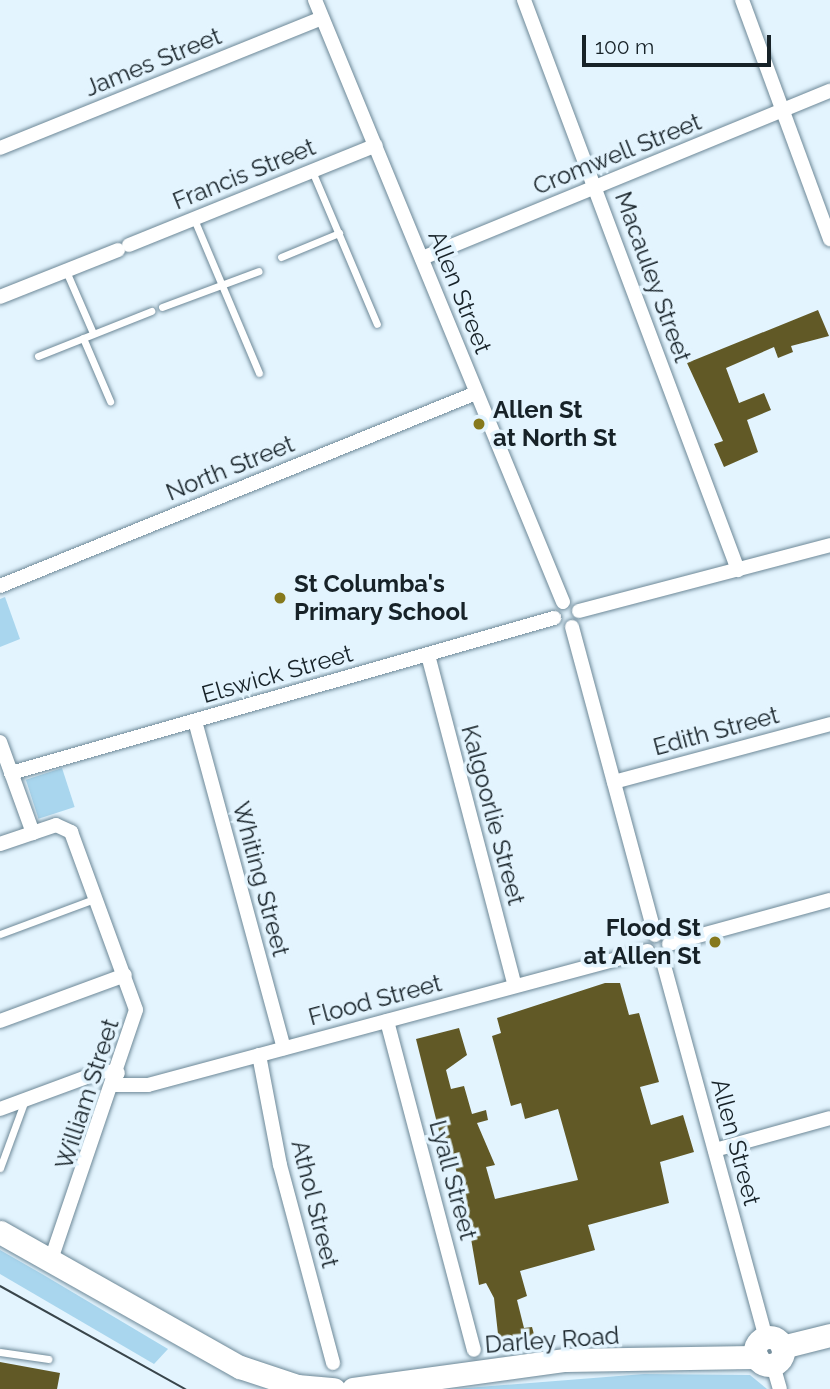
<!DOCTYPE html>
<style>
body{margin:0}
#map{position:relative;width:830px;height:1389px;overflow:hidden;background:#e3f4fe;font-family:Raleway,sans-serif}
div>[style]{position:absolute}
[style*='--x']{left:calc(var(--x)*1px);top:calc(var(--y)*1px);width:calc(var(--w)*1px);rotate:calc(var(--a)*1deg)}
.green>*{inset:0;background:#a9d6ee;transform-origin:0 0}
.building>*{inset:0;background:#615926}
.roads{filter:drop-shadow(0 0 2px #6d8897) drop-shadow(0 0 2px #6d8897)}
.service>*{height:7px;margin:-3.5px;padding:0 3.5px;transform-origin:3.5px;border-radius:3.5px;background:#fff}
.minor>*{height:14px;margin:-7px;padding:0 7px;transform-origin:7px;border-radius:7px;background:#fff}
.primary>*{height:23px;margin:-11.5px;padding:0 11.5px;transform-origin:11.5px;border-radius:11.5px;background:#fff}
.primary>.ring{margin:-11.5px;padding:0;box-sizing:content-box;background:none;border:23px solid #fff;border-radius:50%}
.tram>*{height:2px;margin:-1px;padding:0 1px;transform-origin:1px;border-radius:1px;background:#39454b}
.dots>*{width:19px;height:19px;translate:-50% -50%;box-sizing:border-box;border:4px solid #e3f4fe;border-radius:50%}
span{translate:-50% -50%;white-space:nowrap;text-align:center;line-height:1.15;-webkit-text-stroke:7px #e3f4fe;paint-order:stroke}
.street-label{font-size:24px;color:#172228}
.poi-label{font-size:24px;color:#172228;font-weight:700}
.left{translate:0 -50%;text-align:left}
.right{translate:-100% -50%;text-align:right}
.scale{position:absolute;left:582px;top:35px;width:189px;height:32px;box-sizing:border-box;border:4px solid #172228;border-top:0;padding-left:9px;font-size:21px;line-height:24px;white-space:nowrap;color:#172228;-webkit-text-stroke:5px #e3f4fe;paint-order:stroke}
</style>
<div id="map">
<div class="green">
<div style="clip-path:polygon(5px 597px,20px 639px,0 647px,0 599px)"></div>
<div style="left:62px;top:768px;width:41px;height:38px;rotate:72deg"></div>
<div style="clip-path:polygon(0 1250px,42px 1274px,168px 1349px,154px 1364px,0 1274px)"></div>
<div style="clip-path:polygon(644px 1374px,750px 1375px,767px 1389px,454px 1389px)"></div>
</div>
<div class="building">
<div style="clip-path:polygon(818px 310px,829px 336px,791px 346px,793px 352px,778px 358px,774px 347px,726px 368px,739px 403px,764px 393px,771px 410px,747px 420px,758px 452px,724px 467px,714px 444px,723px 441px,687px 363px)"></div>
<div style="clip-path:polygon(605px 983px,620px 983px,629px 1015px,639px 1013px,659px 1082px,640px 1087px,651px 1125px,683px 1115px,694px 1152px,660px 1162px,669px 1203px,588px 1225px,595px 1250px,520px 1271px,527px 1296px,517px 1300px,524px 1328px,532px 1327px,535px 1338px,499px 1343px,494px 1298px,486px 1283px,479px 1285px,469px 1227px,459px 1211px,458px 1178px,451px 1150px,444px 1151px,416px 1039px,459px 1028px,467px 1055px,446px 1070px,451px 1089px,464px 1086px,472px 1114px,486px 1110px,488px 1120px,477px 1123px,495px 1165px,486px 1167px,495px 1199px,578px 1180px,558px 1109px,525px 1119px,521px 1103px,511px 1106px,492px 1036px,501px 1033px,497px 1018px)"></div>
<div style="clip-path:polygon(0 1362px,60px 1373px,57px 1389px,0 1389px)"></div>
</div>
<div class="roads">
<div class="service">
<div style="--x:312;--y:171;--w:166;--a:67"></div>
<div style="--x:194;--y:219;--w:167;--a:67.1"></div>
<div style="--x:281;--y:257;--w:63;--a:-22.5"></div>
<div style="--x:66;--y:271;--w:68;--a:66.5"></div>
<div style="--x:162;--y:307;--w:103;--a:-20.4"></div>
<div style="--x:83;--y:338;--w:69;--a:66.8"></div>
<div style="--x:38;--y:356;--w:122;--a:-21.7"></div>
<div style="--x:0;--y:934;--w:103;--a:-20.4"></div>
<div style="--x:0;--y:1168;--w:72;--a:-69.8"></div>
<div style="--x:0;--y:1352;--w:49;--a:8.3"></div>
</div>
<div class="minor">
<div style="--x:315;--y:0;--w:651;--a:67.61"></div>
<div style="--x:524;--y:0;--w:609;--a:69.42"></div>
<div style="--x:742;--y:0;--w:255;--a:69.8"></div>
<div style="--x:0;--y:148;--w:347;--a:-22"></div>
<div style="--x:129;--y:245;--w:266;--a:-22"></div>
<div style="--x:422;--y:258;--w:441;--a:-22.3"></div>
<div style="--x:0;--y:297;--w:127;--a:-21.7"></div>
<div style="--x:0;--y:586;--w:514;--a:-22.07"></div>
<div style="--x:579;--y:611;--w:260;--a:-14.7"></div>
<div style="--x:572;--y:627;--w:319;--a:74.9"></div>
<div style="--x:428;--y:655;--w:342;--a:75.3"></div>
<div style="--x:195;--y:721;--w:339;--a:74.8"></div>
<div style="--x:0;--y:742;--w:97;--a:70.1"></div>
<div style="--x:11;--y:773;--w:565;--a:-15.93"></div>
<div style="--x:614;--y:782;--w:224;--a:-15"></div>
<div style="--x:0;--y:844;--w:59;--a:-18.7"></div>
<div style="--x:56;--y:825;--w:17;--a:25"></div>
<div style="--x:71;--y:832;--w:189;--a:69.9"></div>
<div style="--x:136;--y:1010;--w:266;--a:108.8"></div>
<div style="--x:669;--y:944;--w:167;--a:-15.3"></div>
<div style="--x:662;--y:958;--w:394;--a:74.7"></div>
<div style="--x:0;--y:1021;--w:133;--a:-20.2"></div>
<div style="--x:387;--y:1021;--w:340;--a:75.2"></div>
<div style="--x:259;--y:1055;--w:112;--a:79.2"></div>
<div style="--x:280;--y:1165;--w:205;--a:75"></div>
<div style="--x:114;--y:1085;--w:34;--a:0"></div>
<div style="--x:148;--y:1085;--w:517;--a:-15.03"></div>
<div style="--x:0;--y:1109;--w:110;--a:-20.3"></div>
<div style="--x:103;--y:1071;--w:15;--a:8"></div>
<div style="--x:715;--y:1150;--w:119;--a:-15.5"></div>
<div style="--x:773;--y:1365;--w:25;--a:74"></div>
</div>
<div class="primary">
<div style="--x:0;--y:1232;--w:275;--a:29.4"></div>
<div style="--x:240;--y:1367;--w:60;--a:18.4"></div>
<div style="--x:297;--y:1386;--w:37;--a:5"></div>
<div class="ring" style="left:755px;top:1337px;width:5px;height:5px"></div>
<div style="--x:782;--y:1347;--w:49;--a:-14"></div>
<div style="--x:353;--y:1389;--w:214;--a:-7.8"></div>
<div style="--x:565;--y:1360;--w:192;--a:-0.9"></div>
</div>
</div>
<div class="tram">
<div style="--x:0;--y:1286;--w:212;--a:29.1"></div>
</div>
<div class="dots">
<div style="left:479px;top:424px;background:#86791d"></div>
<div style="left:280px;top:598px;background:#86791d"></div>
<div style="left:715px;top:942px;background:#86791d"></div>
</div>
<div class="street-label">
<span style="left:153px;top:62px;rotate:-22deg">James Street</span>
<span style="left:617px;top:154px;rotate:-22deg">Cromwell Street</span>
<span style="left:244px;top:174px;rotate:-22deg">Francis Street</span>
<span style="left:653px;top:277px;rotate:70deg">Macauley Street</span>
<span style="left:460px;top:292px;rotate:68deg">Allen Street</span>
<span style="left:230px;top:468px;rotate:-22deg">North Street</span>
<span style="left:277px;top:674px;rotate:-16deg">Elswick Street</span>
<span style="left:716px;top:731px;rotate:-15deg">Edith Street</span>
<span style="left:493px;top:815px;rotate:75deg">Kalgoorlie Street</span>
<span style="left:261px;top:879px;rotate:75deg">Whiting Street</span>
<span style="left:375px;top:1000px;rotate:-15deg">Flood Street</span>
<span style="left:87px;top:1094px;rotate:-72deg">William Street</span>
<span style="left:736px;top:1142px;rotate:75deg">Allen Street</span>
<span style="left:453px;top:1180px;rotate:75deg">Lyall Street</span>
<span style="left:315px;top:1204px;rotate:76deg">Athol Street</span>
<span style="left:552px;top:1340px;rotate:-4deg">Darley Road</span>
</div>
<div class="poi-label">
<span class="left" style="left:493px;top:424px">Allen St<br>at North St</span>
<span class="left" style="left:294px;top:598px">St Columba's<br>Primary School</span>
<span class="right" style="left:701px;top:942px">Flood St<br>at Allen St</span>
</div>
<div class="scale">100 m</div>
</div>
